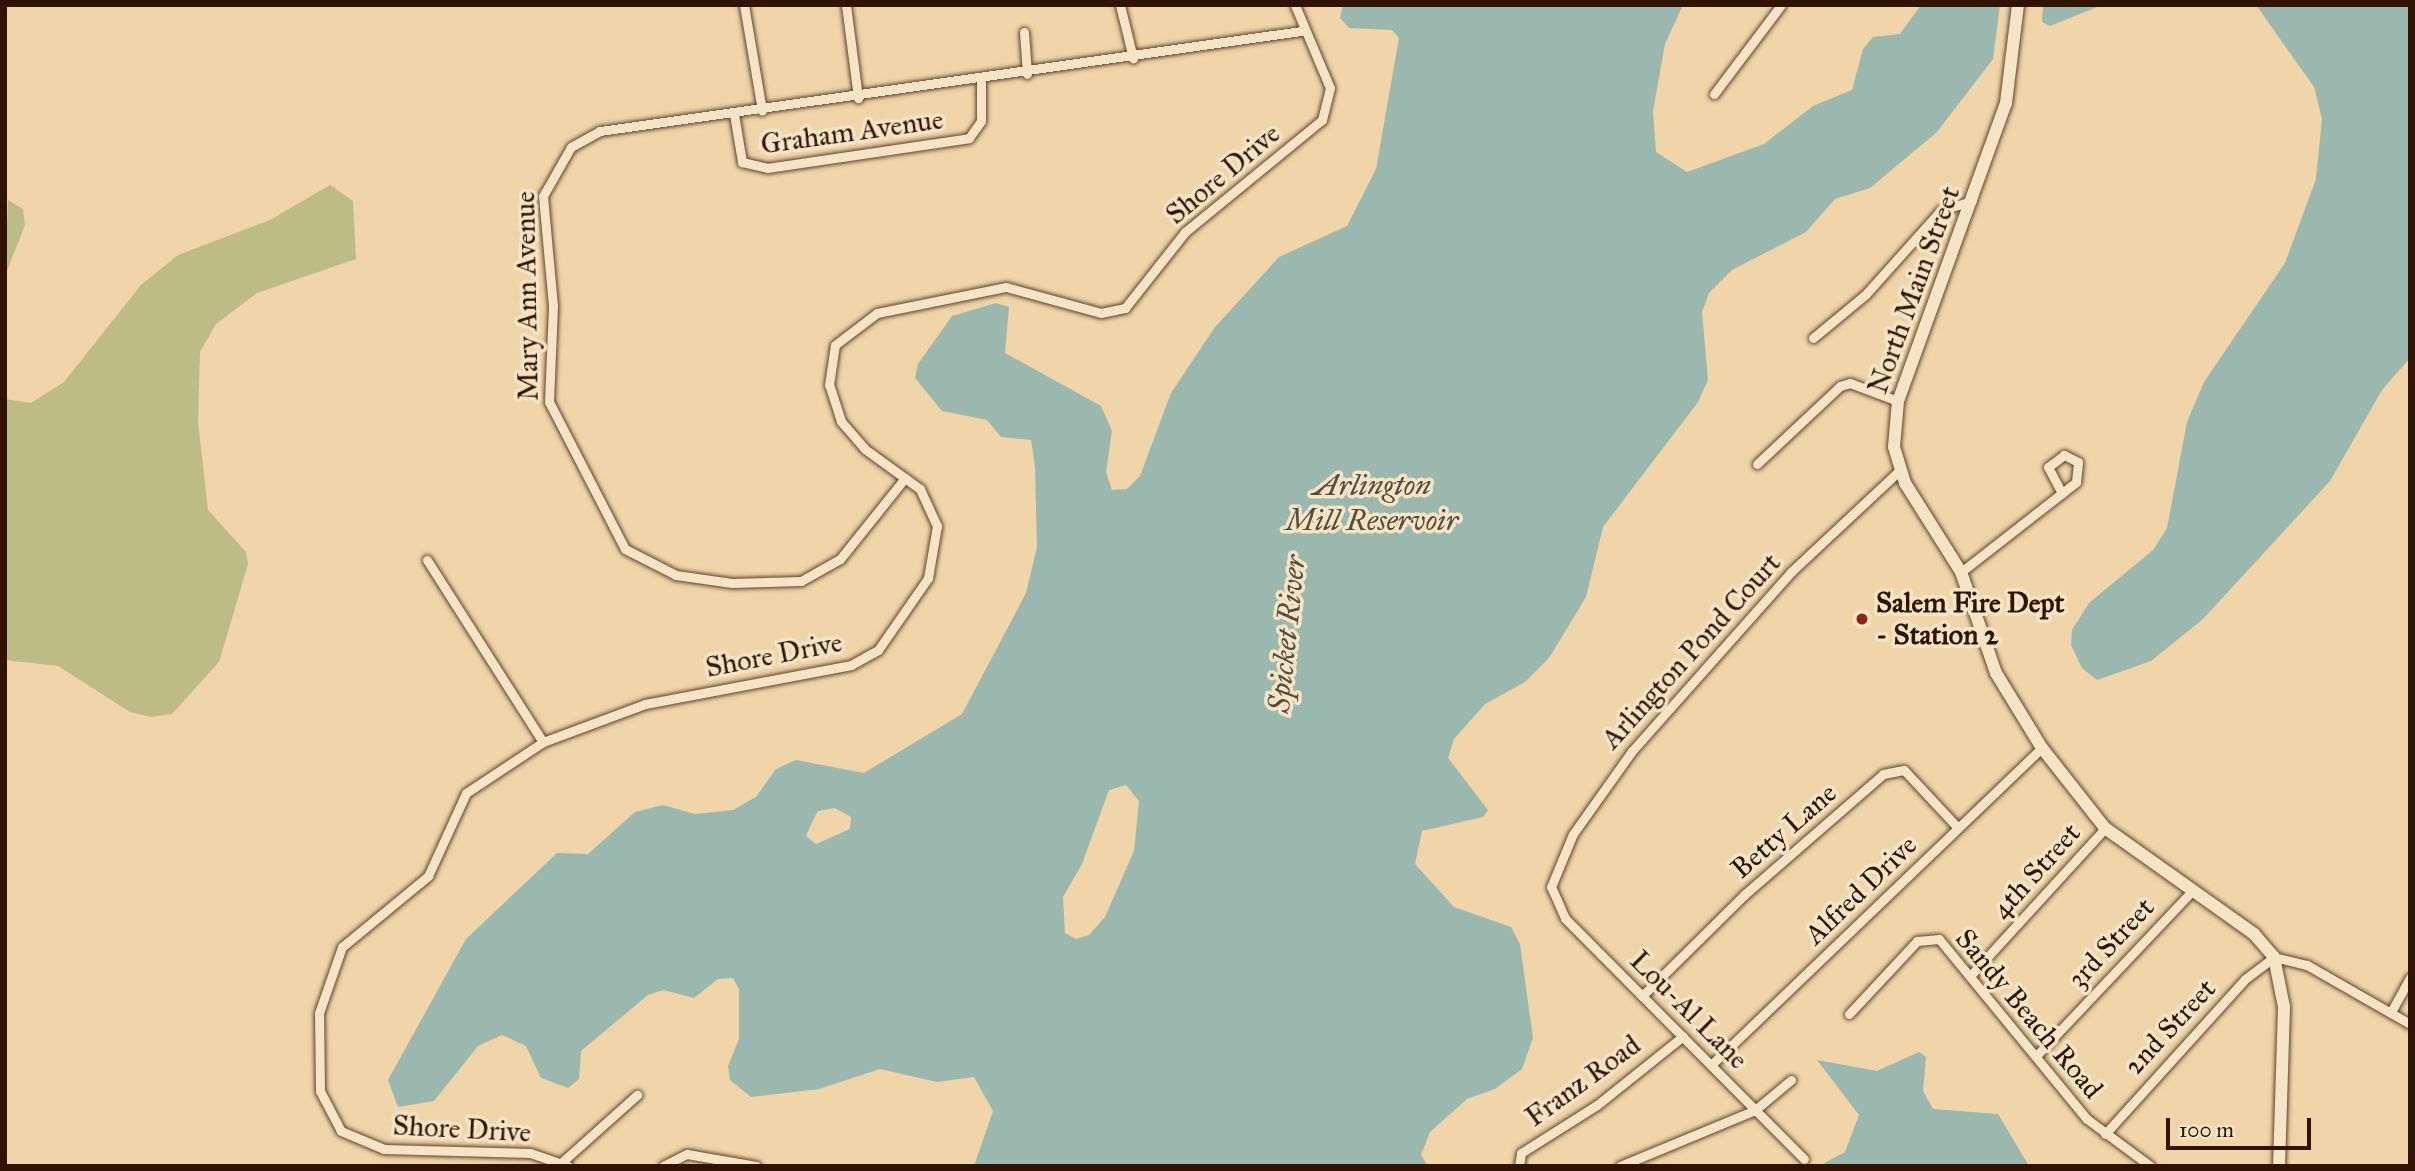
<!DOCTYPE html>
<style>
body{margin:0}
#map{position:relative;width:2415px;height:1171px;overflow:hidden;background:#efd5a8;font-family:"IM FELL Great Primer",serif}
div>[style]{position:absolute}
[style*='--x']{left:calc(var(--x)*1px);top:calc(var(--y)*1px);width:calc(var(--w)*1px);rotate:calc(var(--a)*1deg)}
.green>*{inset:0;background:#bdbc85}
.water>*{inset:0;background:#9ab8ad}
.roads{filter:drop-shadow(0 0 2px #60442c) drop-shadow(0 0 2px #60442c)}
.street>*{height:9px;margin:-4.5px;padding:0 4.5px;transform-origin:4.5px;border-radius:4.5px;background:#f5e4c6}
.secondary>*{height:12px;margin:-6px;padding:0 6px;transform-origin:6px;border-radius:6px;background:#f5e4c6}
.dots>*{width:19px;height:19px;translate:-50% -50%;box-sizing:border-box;border:4px solid #f5e4c6;border-radius:50%}
span{translate:-50% -50%;white-space:nowrap;text-align:center;line-height:1.15;-webkit-text-stroke:7px #f5e4c6;paint-order:stroke}
.street-label{font-size:28px;color:#301303}
.poi-label{font-size:28px;color:#301303;font-weight:700}
.left{translate:0 -50%;text-align:left}
.water-label{font-size:30px;color:#554d3e;font-style:italic}
.frame{position:absolute;inset:0;border:7px solid #301303;pointer-events:none}
.scale{position:absolute;left:2166px;top:1118px;width:145px;height:32px;box-sizing:border-box;border:4px solid #301303;border-top:0;padding-left:9px;font-size:21px;line-height:24px;white-space:nowrap;color:#301303;-webkit-text-stroke:5px #f5e4c6;paint-order:stroke}
</style>
<div id="map">
<div class="green">
<div style="clip-path:polygon(330px 185px,353px 201px,356px 259px,257px 293px,216px 324px,200px 352px,198px 422px,208px 510px,246px 552px,248px 564px,219px 662px,172px 714px,151px 717px,130px 712px,58px 666px,5px 660px,5px 399px,31px 403px,64px 382px,141px 285px,178px 255px,270px 220px)"></div>
<div style="clip-path:polygon(8px 200px,23px 209px,25px 225px,5px 276px)"></div>
</div>
<div class="water">
<div style="clip-path:polygon(evenodd,1343px 5px,1683px 5px,1665px 44px,1653px 111px,1656px 152px,1687px 172px,1764px 144px,1813px 106px,1852px 90px,1863px 49px,1873px 37px,1900px 34px,1921px 5px,2000px 5px,1993px 59px,1937px 132px,1870px 188px,1835px 199px,1806px 232px,1732px 270px,1709px 293px,1702px 312px,1708px 380px,1698px 402px,1603px 527px,1586px 597px,1549px 658px,1525px 682px,1485px 704px,1454px 739px,1448px 758px,1488px 810px,1483px 817px,1422px 831px,1415px 864px,1454px 907px,1511px 927px,1520px 944px,1533px 1038px,1522px 1069px,1495px 1089px,1467px 1099px,1430px 1132px,1421px 1155px,1428px 1166px,974px 1166px,993px 1111px,974px 1077px,937px 1082px,880px 1069px,819px 1089px,751px 1097px,730px 1080px,728px 1066px,739px 1039px,739px 989px,733px 978px,718px 979px,694px 998px,663px 990px,648px 995px,581px 1051px,579px 1079px,568px 1088px,541px 1078px,526px 1046px,502px 1035px,478px 1046px,434px 1101px,398px 1107px,388px 1080px,466px 939px,557px 853px,588px 854px,635px 812px,663px 805px,695px 814px,733px 810px,756px 797px,776px 769px,796px 760px,864px 773px,962px 714px,1026px 593px,1037px 547px,1035px 466px,1031px 440px,1001px 437px,987px 420px,942px 411px,915px 378px,918px 364px,952px 316px,996px 303px,1009px 307px,1005px 353px,1101px 406px,1112px 431px,1106px 472px,1112px 490px,1127px 489px,1140px 476px,1171px 393px,1215px 327px,1279px 257px,1347px 226px,1376px 169px,1399px 38px,1392px 30px,1349px 28px,1340px 18px,1343px 5px,1126px 785px,1139px 801px,1134px 851px,1105px 917px,1089px 935px,1076px 939px,1065px 933px,1063px 897px,1082px 864px,1109px 790px,1126px 785px,1343px 5px,835px 808px,851px 817px,850px 829px,816px 844px,806px 836px,812px 822px,818px 811px,835px 808px)"></div>
<div style="clip-path:polygon(2043px 5px,2102px 5px,2050px 26px,2042px 22px)"></div>
<div style="clip-path:polygon(2256px 5px,2410px 5px,2410px 358px,2382px 390px,2330px 481px,2203px 619px,2151px 661px,2097px 680px,2082px 668px,2071px 645px,2072px 630px,2089px 603px,2153px 550px,2167px 528px,2187px 422px,2204px 382px,2285px 263px,2316px 179px,2322px 119px,2314px 87px)"></div>
<div style="clip-path:polygon(1919px 1052px,1926px 1057px,1923px 1091px,1933px 1109px,1998px 1114px,2029px 1166px,1819px 1166px,1845px 1152px,1859px 1115px,1817px 1060px,1877px 1071px)"></div>
</div>
<div class="roads">
<div class="street">
<div style="--x:744;--y:5;--w:107;--a:80.3"></div>
<div style="--x:846;--y:5;--w:94;--a:82.6"></div>
<div style="--x:1120;--y:5;--w:55;--a:76.2"></div>
<div style="--x:1024;--y:32;--w:42;--a:85.9"></div>
<div style="--x:1714;--y:94;--w:111;--a:-53"></div>
<div style="--x:734;--y:114;--w:49;--a:80.5"></div>
<div style="--x:742;--y:162;--w:26;--a:13"></div>
<div style="--x:767;--y:168;--w:204;--a:-8.4"></div>
<div style="--x:969;--y:138;--w:21;--a:-55"></div>
<div style="--x:981;--y:121;--w:39;--a:-90"></div>
<div style="--x:1813;--y:338;--w:69;--a:-39.7"></div>
<div style="--x:1866;--y:294;--w:113;--a:-48.2"></div>
<div style="--x:1941;--y:210;--w:32;--a:-16"></div>
<div style="--x:1757;--y:464;--w:114;--a:-43.2"></div>
<div style="--x:1840;--y:386;--w:10;--a:-17"></div>
<div style="--x:1850;--y:383;--w:51;--a:20.6"></div>
<div style="--x:905;--y:478;--w:104;--a:128.7"></div>
<div style="--x:840;--y:559;--w:45;--a:150.6"></div>
<div style="--x:801;--y:581;--w:69;--a:178.3"></div>
<div style="--x:732;--y:583;--w:57;--a:-171.9"></div>
<div style="--x:676;--y:575;--w:57;--a:-153"></div>
<div style="--x:625;--y:549;--w:165;--a:-117.3"></div>
<div style="--x:549;--y:402;--w:96;--a:-87.6"></div>
<div style="--x:553;--y:306;--w:110;--a:-95.2"></div>
<div style="--x:543;--y:196;--w:56;--a:-60.3"></div>
<div style="--x:571;--y:147;--w:33;--a:-29"></div>
<div style="--x:600;--y:131;--w:708;--a:-8.12"></div>
<div style="--x:427;--y:560;--w:216;--a:57.5"></div>
<div style="--x:1961;--y:572;--w:146;--a:-38"></div>
<div style="--x:2076;--y:482;--w:20;--a:-84"></div>
<div style="--x:2078;--y:462;--w:16;--a:-153"></div>
<div style="--x:2064;--y:455;--w:20;--a:143"></div>
<div style="--x:2048;--y:467;--w:30;--a:62"></div>
<div style="--x:1971;--y:975;--w:199;--a:-47.6"></div>
<div style="--x:1642;--y:996;--w:144;--a:-44.7"></div>
<div style="--x:1744;--y:895;--w:184;--a:-41"></div>
<div style="--x:1883;--y:774;--w:21;--a:-11"></div>
<div style="--x:1904;--y:770;--w:79;--a:47"></div>
<div style="--x:2391;--y:1012;--w:39;--a:-61"></div>
<div style="--x:1849;--y:1014;--w:100;--a:-47"></div>
<div style="--x:1917;--y:941;--w:22;--a:-5"></div>
<div style="--x:1939;--y:939;--w:233;--a:50.6"></div>
<div style="--x:2087;--y:1119;--w:79;--a:36.7"></div>
<div style="--x:2036;--y:1056;--w:224;--a:-46.6"></div>
<div style="--x:1711;--y:1065;--w:458;--a:-43.8"></div>
<div style="--x:2105;--y:1134;--w:209;--a:-47.9"></div>
<div style="--x:2245;--y:979;--w:36;--a:-37"></div>
<div style="--x:2274;--y:957;--w:34;--a:14"></div>
<div style="--x:2307;--y:965;--w:119;--a:29.8"></div>
<div style="--x:1804;--y:1159;--w:339;--a:-134.8"></div>
<div style="--x:1565;--y:918;--w:34;--a:-114"></div>
<div style="--x:1551;--y:887;--w:57;--a:-67.5"></div>
<div style="--x:1573;--y:834;--w:102;--a:-54.6"></div>
<div style="--x:1632;--y:751;--w:239;--a:-48.4"></div>
<div style="--x:1791;--y:572;--w:149;--a:-43.1"></div>
<div style="--x:562;--y:1162;--w:101;--a:-41.8"></div>
<div style="--x:568;--y:1166;--w:40;--a:-161.1"></div>
<div style="--x:530;--y:1153;--w:146;--a:-178.4"></div>
<div style="--x:384;--y:1149;--w:47;--a:-157.3"></div>
<div style="--x:341;--y:1131;--w:45;--a:-117.7"></div>
<div style="--x:320;--y:1091;--w:78;--a:-90.7"></div>
<div style="--x:319;--y:1013;--w:70;--a:-70.8"></div>
<div style="--x:342;--y:947;--w:112;--a:-39.5"></div>
<div style="--x:428;--y:876;--w:91;--a:-65.4"></div>
<div style="--x:466;--y:793;--w:92;--a:-33.5"></div>
<div style="--x:543;--y:742;--w:109;--a:-20.4"></div>
<div style="--x:645;--y:704;--w:210;--a:-10.7"></div>
<div style="--x:851;--y:665;--w:31;--a:-29"></div>
<div style="--x:878;--y:650;--w:88;--a:-55.2"></div>
<div style="--x:928;--y:578;--w:53;--a:-80.2"></div>
<div style="--x:937;--y:526;--w:41;--a:-114.7"></div>
<div style="--x:920;--y:489;--w:68;--a:-144"></div>
<div style="--x:865;--y:449;--w:37;--a:-131"></div>
<div style="--x:841;--y:421;--w:38;--a:-108"></div>
<div style="--x:829;--y:385;--w:40;--a:-81.5"></div>
<div style="--x:835;--y:345;--w:53;--a:-37.3"></div>
<div style="--x:877;--y:313;--w:132;--a:-11.4"></div>
<div style="--x:1006;--y:287;--w:98;--a:15.3"></div>
<div style="--x:1101;--y:313;--w:25;--a:-12"></div>
<div style="--x:1125;--y:308;--w:97;--a:-51.7"></div>
<div style="--x:1185;--y:232;--w:177;--a:-39.3"></div>
<div style="--x:1322;--y:120;--w:33;--a:-76"></div>
<div style="--x:1330;--y:88;--w:90;--a:-112.9"></div>
<div style="--x:663;--y:1166;--w:27;--a:-27"></div>
<div style="--x:687;--y:1154;--w:70;--a:9.9"></div>
<div style="--x:1519;--y:1166;--w:13;--a:-81"></div>
<div style="--x:1521;--y:1153;--w:90;--a:-32.3"></div>
<div style="--x:1597;--y:1105;--w:110;--a:-38.7"></div>
<div style="--x:1620;--y:1166;--w:146;--a:-22.5"></div>
<div style="--x:1755;--y:1110;--w:47;--a:-39.8"></div>
</div>
<div class="secondary">
<div style="--x:2018;--y:5;--w:99;--a:97"></div>
<div style="--x:2006;--y:103;--w:317;--a:109.9"></div>
<div style="--x:1898;--y:401;--w:46;--a:95"></div>
<div style="--x:1894;--y:447;--w:38;--a:73"></div>
<div style="--x:1905;--y:483;--w:105;--a:57.8"></div>
<div style="--x:1961;--y:572;--w:107;--a:70.9"></div>
<div style="--x:1996;--y:673;--w:88;--a:58.5"></div>
<div style="--x:2042;--y:748;--w:102;--a:51.8"></div>
<div style="--x:2105;--y:828;--w:183;--a:35.4"></div>
<div style="--x:2254;--y:934;--w:30;--a:49"></div>
<div style="--x:2274;--y:957;--w:51;--a:78.7"></div>
<div style="--x:2284;--y:1007;--w:159;--a:91.8"></div>
</div>
</div>
<div class="dots">
<div style="left:1862px;top:619px;background:#8f2418"></div>
</div>
<div class="street-label">
<span style="left:852px;top:132px;rotate:-8deg">Graham Avenue</span>
<span style="left:1223px;top:174px;rotate:-40deg">Shore Drive</span>
<span style="left:1914px;top:290px;rotate:-70deg">North Main Street</span>
<span style="left:527px;top:296px;rotate:-91deg">Mary Ann Avenue</span>
<span style="left:1691px;top:651px;rotate:-48deg">Arlington Pond Court</span>
<span style="left:774px;top:655px;rotate:-11deg">Shore Drive</span>
<span style="left:1784px;top:831px;rotate:-41deg">Betty Lane</span>
<span style="left:2036px;top:871px;rotate:-48deg">4th Street</span>
<span style="left:1861px;top:890px;rotate:-44deg">Alfred Drive</span>
<span style="left:2111px;top:943px;rotate:-47deg">3rd Street</span>
<span style="left:1689px;top:1010px;rotate:45deg">Lou-Al Lane</span>
<span style="left:2029px;top:1014px;rotate:50deg">Sandy Beach Road</span>
<span style="left:2170px;top:1027px;rotate:-47deg">2nd Street</span>
<span style="left:1583px;top:1081px;rotate:-36deg">Franz Road</span>
<span style="left:462px;top:1129px;rotate:3deg">Shore Drive</span>
</div>
<div class="poi-label">
<span class="left" style="left:1876px;top:619px">Salem Fire Dept<br>- Station 2</span>
</div>
<div class="water-label">
<span style="left:1372px;top:502px">Arlington<br>Mill Reservoir</span>
<span style="left:1287px;top:634px;rotate:-84deg">Spicket River</span>
</div>
<div class="frame"></div>
<div class="scale">100 m</div>
</div>
